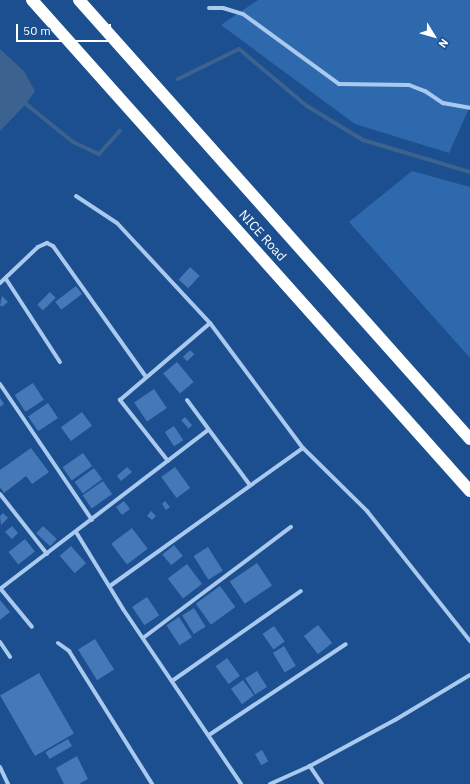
<!DOCTYPE html>
<style>
body{margin:0}
#map{position:relative;width:470px;height:784px;overflow:hidden;background:#1b4f8f;font-family:"IBM Plex Sans",sans-serif}
div>[style]{position:absolute}
[style*='--x']{left:calc(var(--x)*1px);top:calc(var(--y)*1px);width:calc(var(--w)*1px);rotate:calc(var(--a)*1deg)}
.green>*{inset:0;background:#2e69ad}
.water>*{inset:0;background:#3c6290}
.stream>*{height:4px;margin:-2px;padding:0 2px;transform-origin:2px;border-radius:2px;background:#3c6290}
.building>*{inset:0;background:#4478b7;transform-origin:0 0}
.minor>*{height:4px;margin:-2px;padding:0 2px;transform-origin:2px;border-radius:2px;background:#a9c9ee}
.motorway>*{height:12px;margin:-6px;padding:0 6px;transform-origin:6px;border-radius:6px;background:#fff}
span{translate:-50% -50%;white-space:nowrap;text-align:center;line-height:1.15;-webkit-text-stroke:3px #1b4f8f;paint-order:stroke}
.street-label{font-size:13px;color:#fff}
.north{position:absolute;left:414px;top:16px;width:40px;height:40px;-webkit-text-stroke:3px #1b4f8f;paint-order:stroke;rotate:127deg;font-size:11px;font-weight:700;line-height:16px;text-align:center;color:#fff}
.north::after{content:'';display:block;margin:auto;width:14px;height:18px;background:#fff;clip-path:polygon(50% 0,100% 100%,50% 72%,0 100%)}
.scale{position:absolute;left:16px;top:24px;width:95px;height:18px;box-sizing:border-box;border:2px solid #fff;border-top:0;padding-left:5px;font-size:12px;line-height:14px;white-space:nowrap;color:#fff;-webkit-text-stroke:3px #1b4f8f;paint-order:stroke}
</style>
<div id="map">
<div class="green">
<div style="clip-path:polygon(258px 0,470px 0,470px 106px,449px 153px,355px 124px,221px 25px)"></div>
<div style="clip-path:polygon(412px 171px,470px 187px,470px 358px,349px 222px)"></div>
</div>
<div class="water">
<div style="clip-path:polygon(0 49px,24px 71px,35px 91px,26px 104px,0 131px)"></div>
</div>
<div class="stream">
<div style="--x:178;--y:79;--w:68;--a:-26.2"></div>
<div style="--x:239;--y:49;--w:89;--a:40"></div>
<div style="--x:307;--y:106;--w:66;--a:31.3"></div>
<div style="--x:363;--y:140;--w:112;--a:16.7"></div>
<div style="--x:26;--y:104;--w:60;--a:39"></div>
<div style="--x:73;--y:142;--w:29;--a:25"></div>
<div style="--x:99;--y:154;--w:31;--a:-48"></div>
</div>
<div class="building">
<div style="left:190px;top:267px;width:13px;height:17px;rotate:42deg"></div>
<div style="left:76px;top:286px;width:10px;height:26px;rotate:53deg"></div>
<div style="left:50px;top:292px;width:8px;height:18px;rotate:45deg"></div>
<div style="clip-path:polygon(2px 296px,8px 302px,2px 307px,0 305px)"></div>
<div style="left:190px;top:350px;width:6px;height:10px;rotate:45deg"></div>
<div style="left:177px;top:362px;width:26px;height:18px;rotate:50deg"></div>
<div style="left:33px;top:383px;width:20px;height:22px;rotate:57deg"></div>
<div style="left:154px;top:389px;width:23px;height:24px;rotate:56deg"></div>
<div style="clip-path:polygon(0 398px,4px 404px,0 407px)"></div>
<div style="left:48px;top:403px;width:18px;height:24px;rotate:56deg"></div>
<div style="left:82px;top:412px;width:17px;height:26px;rotate:54deg"></div>
<div style="left:185px;top:417px;width:11px;height:5px;rotate:49deg"></div>
<div style="left:174px;top:426px;width:17px;height:11px;rotate:57deg"></div>
<div style="clip-path:polygon(31px 448px,49px 472px,32px 484px,26px 476px,4px 493px,0 487px,0 470px)"></div>
<div style="left:83px;top:453px;width:16px;height:25px;rotate:55deg"></div>
<div style="clip-path:polygon(127px 467px,132px 472px,121px 481px,117px 476px)"></div>
<div style="left:175px;top:467px;width:26px;height:17px;rotate:54deg"></div>
<div style="left:94px;top:468px;width:14px;height:24px;rotate:54deg"></div>
<div style="left:103px;top:481px;width:16px;height:25px;rotate:55deg"></div>
<div style="left:124px;top:501px;width:10px;height:10px;rotate:53deg"></div>
<div style="clip-path:polygon(165px 501px,170px 507px,166px 510px,162px 504px)"></div>
<div style="clip-path:polygon(151px 511px,156px 516px,152px 520px,147px 516px)"></div>
<div style="clip-path:polygon(3px 513px,8px 518px,1px 525px,0 516px)"></div>
<div style="clip-path:polygon(12px 526px,18px 533px,12px 539px,5px 532px)"></div>
<div style="left:43px;top:526px;width:19px;height:10px;rotate:43deg"></div>
<div style="left:132px;top:528px;width:26px;height:26px;rotate:53deg"></div>
<div style="left:25px;top:539px;width:16px;height:21px;rotate:52deg"></div>
<div style="left:174px;top:545px;width:14px;height:15px;rotate:51deg"></div>
<div style="left:71px;top:546px;width:23px;height:15px;rotate:49deg"></div>
<div style="left:208px;top:547px;width:28px;height:17px;rotate:58deg"></div>
<div style="left:257px;top:563px;width:27px;height:33px;rotate:56deg"></div>
<div style="left:187px;top:564px;width:25px;height:24px;rotate:53deg"></div>
<div style="left:220px;top:586px;width:26px;height:30px;rotate:54deg"></div>
<div style="left:147px;top:597px;width:22px;height:18px;rotate:56deg"></div>
<div style="clip-path:polygon(0 600px,10px 612px,0 620px)"></div>
<div style="left:194px;top:608px;width:22px;height:14px;rotate:58deg"></div>
<div style="left:179px;top:617px;width:24px;height:15px;rotate:57deg"></div>
<div style="left:318px;top:625px;width:23px;height:18px;rotate:52deg"></div>
<div style="left:274px;top:626px;width:19px;height:14px;rotate:55deg"></div>
<div style="left:95px;top:639px;width:36px;height:20px;rotate:58deg"></div>
<div style="left:284px;top:646px;width:23px;height:13px;rotate:59deg"></div>
<div style="left:227px;top:658px;width:22px;height:14px;rotate:54deg"></div>
<div style="left:257px;top:671px;width:19px;height:14px;rotate:58deg"></div>
<div style="left:39px;top:673px;width:70px;height:45px;rotate:60deg"></div>
<div style="left:243px;top:680px;width:19px;height:15px;rotate:54deg"></div>
<div style="left:68px;top:739px;width:8px;height:26px;rotate:60deg"></div>
<div style="left:262px;top:750px;width:13px;height:8px;rotate:61deg"></div>
<div style="clip-path:polygon(77px 756px,88px 779px,79px 784px,64px 784px,56px 768px)"></div>
</div>
<div class="minor">
<div style="--x:209;--y:8;--w:14;--a:0"></div>
<div style="--x:223;--y:8;--w:21;--a:17"></div>
<div style="--x:243;--y:14;--w:119;--a:36.1"></div>
<div style="--x:339;--y:84;--w:70;--a:0.8"></div>
<div style="--x:409;--y:85;--w:17;--a:21"></div>
<div style="--x:425;--y:91;--w:22;--a:34"></div>
<div style="--x:443;--y:103;--w:27;--a:10"></div>
<div style="--x:76;--y:196;--w:49;--a:33.4"></div>
<div style="--x:117;--y:223;--w:137;--a:47.1"></div>
<div style="--x:210;--y:323;--w:156;--a:53.4"></div>
<div style="--x:303;--y:448;--w:90;--a:44.5"></div>
<div style="--x:367;--y:511;--w:166;--a:51.6"></div>
<div style="--x:6;--y:279;--w:99;--a:57"></div>
<div style="--x:0;--y:283;--w:52;--a:-43.5"></div>
<div style="--x:38;--y:247;--w:10;--a:-24"></div>
<div style="--x:47;--y:243;--w:7;--a:27"></div>
<div style="--x:53;--y:246;--w:161;--a:54.6"></div>
<div style="--x:0;--y:384;--w:164;--a:55.9"></div>
<div style="--x:187;--y:400;--w:106;--a:53.5"></div>
<div style="--x:168;--y:461;--w:78;--a:-128.2"></div>
<div style="--x:120;--y:400;--w:118;--a:-40.5"></div>
<div style="--x:0;--y:494;--w:76;--a:51.9"></div>
<div style="--x:76;--y:532;--w:90;--a:58.6"></div>
<div style="--x:123;--y:609;--w:211;--a:56"></div>
<div style="--x:110;--y:586;--w:237;--a:-35.6"></div>
<div style="--x:0;--y:588;--w:50;--a:50.6"></div>
<div style="--x:0;--y:589;--w:262;--a:-37.4"></div>
<div style="--x:143;--y:638;--w:185;--a:-36.9"></div>
<div style="--x:0;--y:642;--w:18;--a:56"></div>
<div style="--x:58;--y:643;--w:14;--a:36"></div>
<div style="--x:69;--y:651;--w:157;--a:58"></div>
<div style="--x:172;--y:681;--w:157;--a:-34.9"></div>
<div style="--x:209;--y:735;--w:164;--a:-33.6"></div>
<div style="--x:0;--y:767;--w:19;--a:65"></div>
<div style="--x:270;--y:784;--w:44;--a:-24.2"></div>
<div style="--x:322;--y:784;--w:22;--a:-124"></div>
<div style="--x:310;--y:766;--w:97;--a:-28.4"></div>
<div style="--x:395;--y:720;--w:87;--a:-31"></div>
</div>
<div class="motorway">
<div style="--x:32;--y:0;--w:658;--a:48.27"></div>
<div style="--x:79;--y:0;--w:588;--a:48.31"></div>
</div>
<div class="street-label">
<span style="left:262px;top:236px;rotate:48deg">NICE Road</span>
</div>
<div class="north">N</div>
<div class="scale">50 m</div>
</div>
